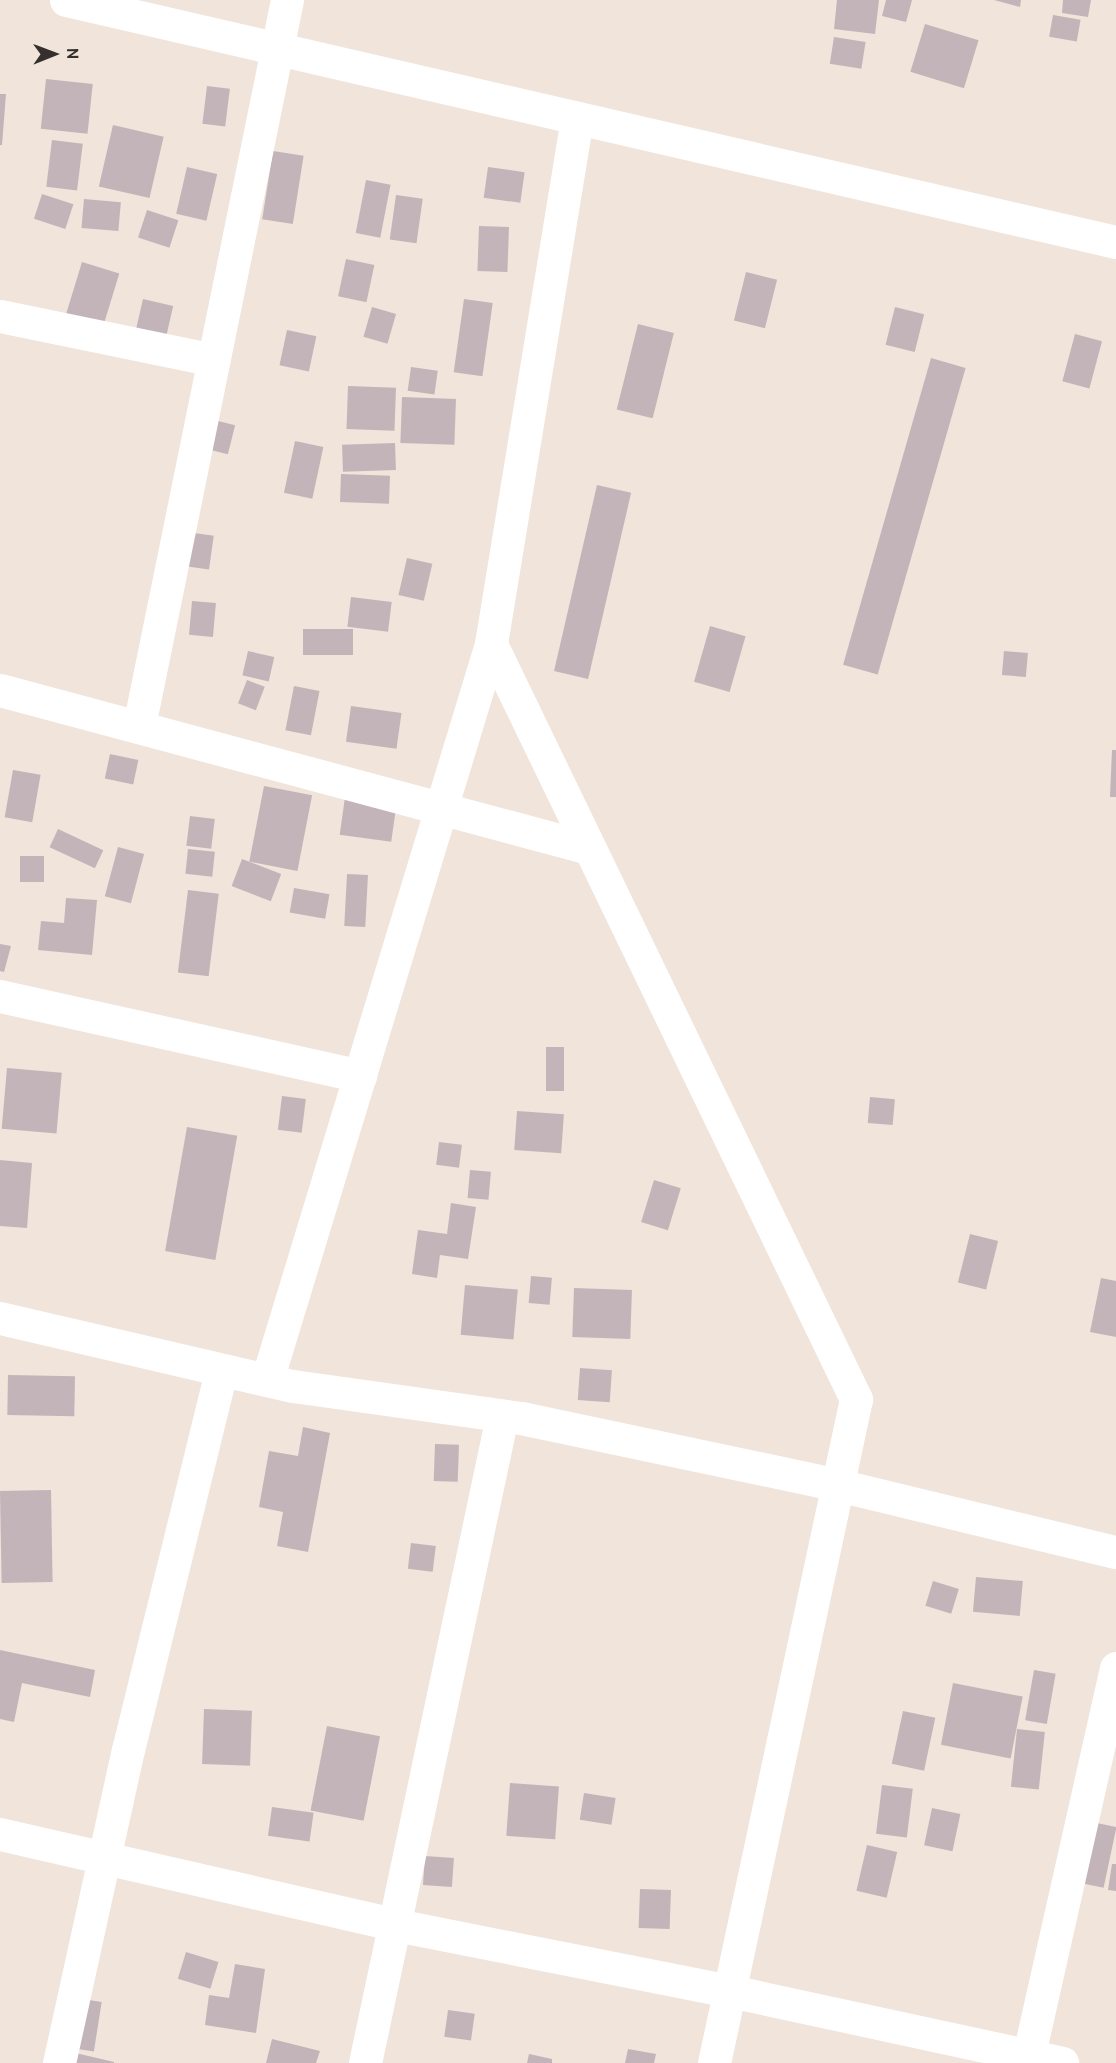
<!DOCTYPE html>
<style>
body{margin:0}
#map{position:relative;width:1116px;height:2063px;overflow:hidden;background:#f0e4db;font-family:Cabin,sans-serif}
div>[style]{position:absolute}
[style*='--x']{left:calc(var(--x)*1px);top:calc(var(--y)*1px);width:calc(var(--w)*1px);rotate:calc(var(--a)*1deg)}
.building>*{inset:0;background:#c3b4b9;transform-origin:0 0}
.minor>*{height:33px;margin:-16.5px;padding:0 16.5px;transform-origin:16.5px;border-radius:16.5px;background:#fff}
span{translate:-50% -50%;white-space:nowrap;text-align:center;line-height:1.15;-webkit-text-stroke:6px #f0e4db;paint-order:stroke}
.north{position:absolute;left:24px;top:24px;width:60px;height:60px;-webkit-text-stroke:4px #f0e4db;paint-order:stroke;rotate:89deg;font-size:16px;font-weight:700;line-height:24px;text-align:center;color:#35302d}
.north::after{content:'';display:block;margin:auto;width:21px;height:27px;background:#35302d;clip-path:polygon(50% 0,100% 100%,50% 72%,0 100%)}
</style>
<div id="map">
<div class="building">
<div style="clip-path:polygon(837px 0,879px 0,875px 34px,834px 29px)"></div>
<div style="clip-path:polygon(886px 0,912px 0,906px 22px,882px 16px)"></div>
<div style="clip-path:polygon(994px 0,1021px 0,1020px 7px)"></div>
<div style="clip-path:polygon(1063px 0,1091px 0,1088px 17px,1062px 13px)"></div>
<div style="left:1053px;top:15px;width:28px;height:22px;rotate:10deg"></div>
<div style="left:925px;top:24px;width:56px;height:50px;rotate:17deg"></div>
<div style="left:834px;top:37px;width:32px;height:27px;rotate:9deg"></div>
<div style="left:46px;top:79px;width:47px;height:50px;rotate:6deg"></div>
<div style="left:207px;top:86px;width:23px;height:38px;rotate:7deg"></div>
<div style="clip-path:polygon(0 94px,6px 94px,2px 145px,0 145px)"></div>
<div style="left:113px;top:125px;width:52px;height:63px;rotate:13deg"></div>
<div style="left:52px;top:140px;width:31px;height:47px;rotate:7deg"></div>
<div style="left:273px;top:151px;width:31px;height:69px;rotate:9deg"></div>
<div style="left:187px;top:167px;width:31px;height:48px;rotate:13deg"></div>
<div style="left:488px;top:167px;width:37px;height:31px;rotate:8deg"></div>
<div style="left:366px;top:180px;width:25px;height:54px;rotate:11deg"></div>
<div style="left:42px;top:194px;width:33px;height:26px;rotate:18deg"></div>
<div style="left:396px;top:195px;width:27px;height:45px;rotate:8deg"></div>
<div style="left:84px;top:199px;width:37px;height:29px;rotate:5deg"></div>
<div style="left:147px;top:210px;width:33px;height:29px;rotate:18deg"></div>
<div style="left:479px;top:226px;width:30px;height:45px;rotate:2deg"></div>
<div style="left:346px;top:259px;width:29px;height:38px;rotate:12deg"></div>
<div style="left:82px;top:262px;width:39px;height:57px;rotate:17deg"></div>
<div style="left:746px;top:272px;width:32px;height:50px;rotate:14deg"></div>
<div style="left:143px;top:299px;width:31px;height:31px;rotate:13deg"></div>
<div style="left:464px;top:299px;width:29px;height:74px;rotate:8deg"></div>
<div style="left:372px;top:307px;width:25px;height:31px;rotate:16deg"></div>
<div style="left:895px;top:307px;width:30px;height:39px;rotate:14deg"></div>
<div style="left:638px;top:324px;width:37px;height:88px;rotate:14deg"></div>
<div style="left:287px;top:330px;width:30px;height:36px;rotate:12deg"></div>
<div style="left:1075px;top:334px;width:28px;height:49px;rotate:15deg"></div>
<div style="left:931px;top:358px;width:36px;height:319px;rotate:16deg"></div>
<div style="left:411px;top:367px;width:27px;height:24px;rotate:8deg"></div>
<div style="left:348px;top:386px;width:48px;height:43px;rotate:2deg"></div>
<div style="left:402px;top:397px;width:54px;height:46px;rotate:2deg"></div>
<div style="left:206px;top:418px;width:30px;height:30px;rotate:14deg"></div>
<div style="left:295px;top:441px;width:29px;height:53px;rotate:12deg"></div>
<div style="left:395px;top:443px;width:27px;height:53px;rotate:88deg"></div>
<div style="left:341px;top:474px;width:49px;height:28px;rotate:2deg"></div>
<div style="left:597px;top:485px;width:35px;height:191px;rotate:13deg"></div>
<div style="left:187px;top:532px;width:27px;height:34px;rotate:8deg"></div>
<div style="left:407px;top:558px;width:26px;height:38px;rotate:13deg"></div>
<div style="left:351px;top:597px;width:41px;height:30px;rotate:7deg"></div>
<div style="left:192px;top:601px;width:24px;height:34px;rotate:5deg"></div>
<div style="left:710px;top:626px;width:37px;height:58px;rotate:16deg"></div>
<div style="left:353px;top:629px;width:26px;height:50px;rotate:90deg"></div>
<div style="left:248px;top:651px;width:27px;height:25px;rotate:13deg"></div>
<div style="left:1004px;top:651px;width:24px;height:24px;rotate:5deg"></div>
<div style="left:247px;top:680px;width:19px;height:25px;rotate:21deg"></div>
<div style="left:294px;top:686px;width:26px;height:45px;rotate:11deg"></div>
<div style="left:351px;top:706px;width:51px;height:36px;rotate:8deg"></div>
<div style="clip-path:polygon(1112px 750px,1116px 750px,1116px 797px,1110px 797px)"></div>
<div style="left:110px;top:754px;width:29px;height:25px;rotate:12deg"></div>
<div style="left:13px;top:770px;width:28px;height:48px;rotate:10deg"></div>
<div style="left:264px;top:786px;width:49px;height:77px;rotate:11deg"></div>
<div style="left:345px;top:797px;width:52px;height:38px;rotate:8deg"></div>
<div style="left:190px;top:816px;width:25px;height:30px;rotate:7deg"></div>
<div style="left:58px;top:829px;width:50px;height:20px;rotate:25deg"></div>
<div style="left:118px;top:847px;width:27px;height:51px;rotate:15deg"></div>
<div style="left:188px;top:849px;width:27px;height:25px;rotate:6deg"></div>
<div style="left:20px;top:856px;width:24px;height:26px"></div>
<div style="left:242px;top:859px;width:42px;height:29px;rotate:21deg"></div>
<div style="left:347px;top:874px;width:21px;height:52px;rotate:3deg"></div>
<div style="left:294px;top:888px;width:36px;height:25px;rotate:10deg"></div>
<div style="left:188px;top:890px;width:31px;height:83px;rotate:7deg"></div>
<div style="clip-path:polygon(66px 898px,97px 900px,92px 955px,38px 950px,41px 921px,64px 923px)"></div>
<div style="clip-path:polygon(0 944px,11px 946px,4px 972px,0 971px)"></div>
<div style="left:546px;top:1047px;width:18px;height:44px"></div>
<div style="left:7px;top:1068px;width:55px;height:61px;rotate:5deg"></div>
<div style="left:282px;top:1096px;width:24px;height:34px;rotate:7deg"></div>
<div style="left:870px;top:1097px;width:25px;height:26px;rotate:5deg"></div>
<div style="left:517px;top:1111px;width:47px;height:39px;rotate:4deg"></div>
<div style="left:187px;top:1127px;width:51px;height:126px;rotate:10deg"></div>
<div style="left:439px;top:1142px;width:23px;height:23px;rotate:7deg"></div>
<div style="clip-path:polygon(0 1160px,32px 1163px,27px 1228px,0 1226px)"></div>
<div style="left:470px;top:1170px;width:21px;height:28px;rotate:5deg"></div>
<div style="left:654px;top:1180px;width:28px;height:44px;rotate:17deg"></div>
<div style="clip-path:polygon(451px 1203px,476px 1207px,468px 1259px,440px 1255px,437px 1278px,412px 1274px,418px 1230px,447px 1234px)"></div>
<div style="left:970px;top:1234px;width:29px;height:50px;rotate:14deg"></div>
<div style="left:531px;top:1276px;width:21px;height:27px;rotate:5deg"></div>
<div style="clip-path:polygon(1101px 1278px,1116px 1281px,1116px 1337px,1090px 1332px)"></div>
<div style="left:465px;top:1285px;width:53px;height:50px;rotate:5deg"></div>
<div style="left:574px;top:1288px;width:58px;height:49px;rotate:2deg"></div>
<div style="left:580px;top:1368px;width:32px;height:32px;rotate:4deg"></div>
<div style="left:8px;top:1375px;width:67px;height:40px;rotate:1deg"></div>
<div style="clip-path:polygon(303px 1427px,330px 1433px,308px 1552px,277px 1546px,283px 1512px,259px 1507px,269px 1451px,298px 1456px)"></div>
<div style="left:435px;top:1444px;width:24px;height:37px;rotate:2deg"></div>
<div style="left:51px;top:1490px;width:92px;height:51px;rotate:89deg"></div>
<div style="left:411px;top:1543px;width:25px;height:26px;rotate:7deg"></div>
<div style="left:976px;top:1577px;width:47px;height:35px;rotate:5deg"></div>
<div style="left:933px;top:1581px;width:27px;height:26px;rotate:17deg"></div>
<div style="clip-path:polygon(0 1650px,95px 1670px,90px 1697px,22px 1683px,14px 1722px,0 1719px)"></div>
<div style="left:1034px;top:1670px;width:22px;height:51px;rotate:10deg"></div>
<div style="left:953px;top:1683px;width:71px;height:63px;rotate:11deg"></div>
<div style="left:204px;top:1709px;width:48px;height:55px;rotate:2deg"></div>
<div style="left:903px;top:1711px;width:33px;height:54px;rotate:12deg"></div>
<div style="left:327px;top:1726px;width:54px;height:86px;rotate:11deg"></div>
<div style="left:1017px;top:1729px;width:28px;height:58px;rotate:6deg"></div>
<div style="left:510px;top:1783px;width:49px;height:53px;rotate:4deg"></div>
<div style="left:882px;top:1785px;width:31px;height:49px;rotate:7deg"></div>
<div style="left:584px;top:1793px;width:32px;height:27px;rotate:9deg"></div>
<div style="left:272px;top:1807px;width:42px;height:29px;rotate:8deg"></div>
<div style="left:932px;top:1808px;width:29px;height:38px;rotate:12deg"></div>
<div style="left:1092px;top:1822px;width:25px;height:62px;rotate:12deg"></div>
<div style="left:867px;top:1845px;width:31px;height:47px;rotate:13deg"></div>
<div style="left:425px;top:1856px;width:29px;height:29px;rotate:4deg"></div>
<div style="clip-path:polygon(1112px 1864px,1116px 1864px,1116px 1891px,1108px 1890px)"></div>
<div style="left:640px;top:1889px;width:31px;height:39px;rotate:2deg"></div>
<div style="left:186px;top:1952px;width:34px;height:28px;rotate:17deg"></div>
<div style="clip-path:polygon(235px 1964px,265px 1969px,256px 2033px,205px 2025px,209px 1995px,229px 1998px)"></div>
<div style="left:76px;top:1998px;width:26px;height:50px;rotate:9deg"></div>
<div style="left:448px;top:2010px;width:27px;height:27px;rotate:8deg"></div>
<div style="clip-path:polygon(272px 2039px,320px 2051px,316px 2063px,266px 2063px)"></div>
<div style="clip-path:polygon(628px 2049px,656px 2054px,654px 2063px,625px 2063px)"></div>
<div style="clip-path:polygon(67px 2051px,114px 2062px,114px 2063px,64px 2063px)"></div>
<div style="clip-path:polygon(529px 2054px,552px 2059px,552px 2063px,527px 2063px)"></div>
</div>
<div class="minor">
<div style="--x:66;--y:0;--w:1078;--a:12.98"></div>
<div style="--x:577;--y:118;--w:533;--a:99.29"></div>
<div style="--x:491;--y:644;--w:839;--a:64.2"></div>
<div style="--x:856;--y:1399;--w:679;--a:102.07"></div>
<div style="--x:0;--y:316;--w:218;--a:11.6"></div>
<div style="--x:0;--y:690;--w:610;--a:15.02"></div>
<div style="--x:139;--y:726;--w:741;--a:-78.48"></div>
<div style="--x:0;--y:996;--w:369;--a:12.5"></div>
<div style="--x:0;--y:1318;--w:301;--a:13.1"></div>
<div style="--x:293;--y:1386;--w:230;--a:8"></div>
<div style="--x:521;--y:1418;--w:324;--a:11.9"></div>
<div style="--x:838;--y:1485;--w:286;--a:13.6"></div>
<div style="--x:267;--y:1380;--w:769;--a:-73.07"></div>
<div style="--x:0;--y:1834;--w:406;--a:12.9"></div>
<div style="--x:396;--y:1925;--w:340;--a:11.2"></div>
<div style="--x:730;--y:1991;--w:340;--a:12.2"></div>
<div style="--x:59;--y:2063;--w:321;--a:-77.6"></div>
<div style="--x:128;--y:1750;--w:391;--a:-76.2"></div>
<div style="--x:365;--y:2063;--w:661;--a:-78.04"></div>
<div style="--x:1027;--y:2063;--w:405;--a:-77.3"></div>
</div>
<div class="north">N</div>
</div>
